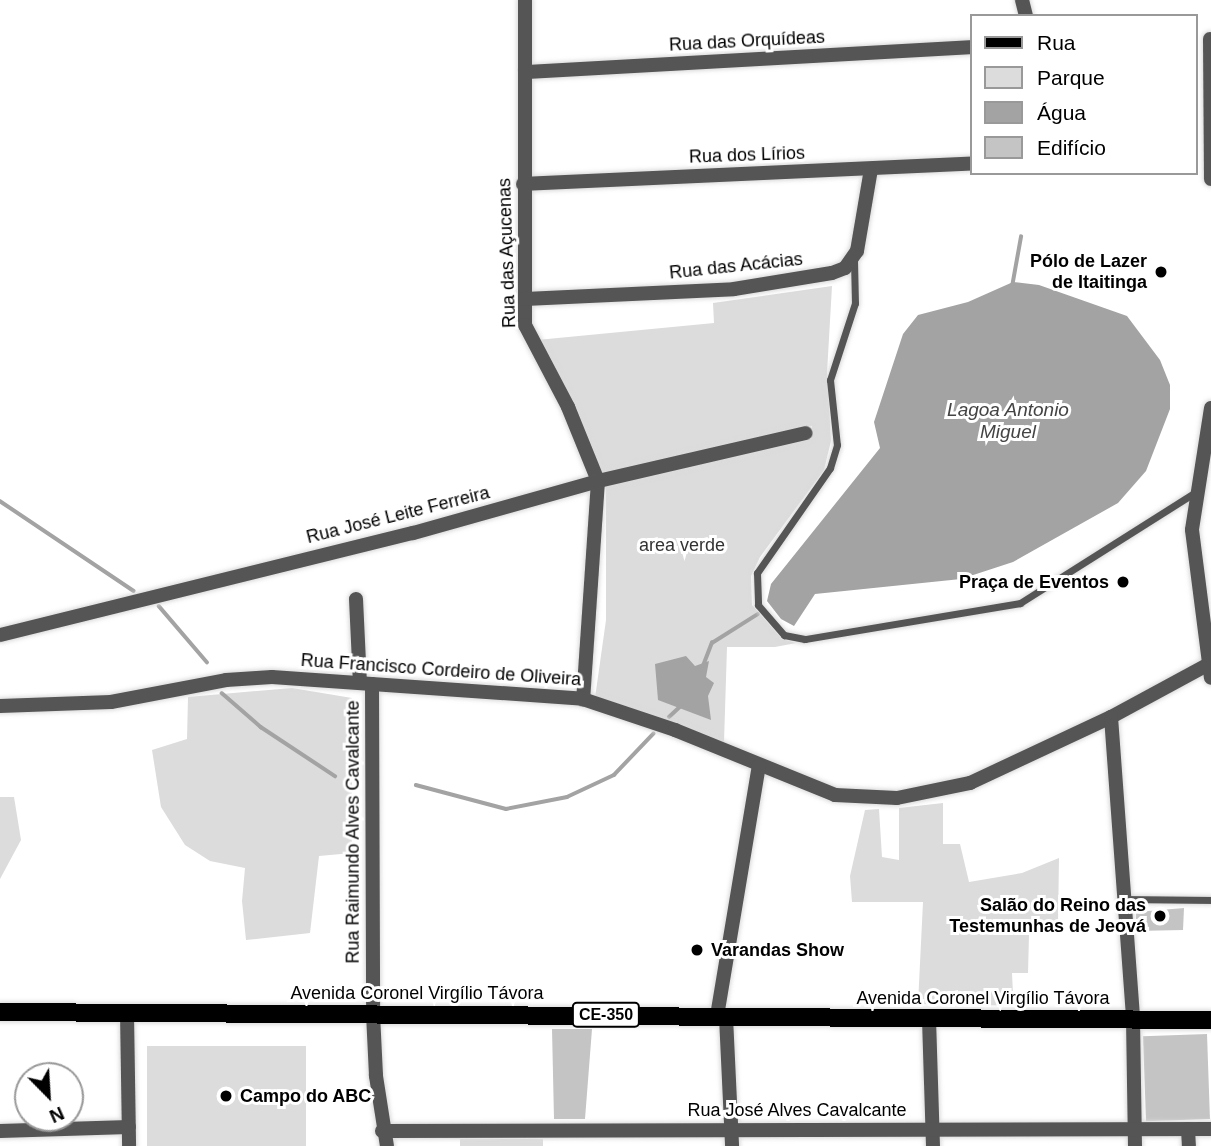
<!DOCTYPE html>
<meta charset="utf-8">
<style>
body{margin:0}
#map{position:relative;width:1211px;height:1146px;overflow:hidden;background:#fff;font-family:Arial,sans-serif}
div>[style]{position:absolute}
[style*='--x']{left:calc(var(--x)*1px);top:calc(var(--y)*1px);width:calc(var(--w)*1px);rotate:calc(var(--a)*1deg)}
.green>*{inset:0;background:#dcdcdc;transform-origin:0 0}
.water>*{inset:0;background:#a3a3a3}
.stream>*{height:3.5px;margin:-1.75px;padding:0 1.75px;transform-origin:1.75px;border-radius:1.75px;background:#a3a3a3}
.building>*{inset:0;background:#c4c4c4;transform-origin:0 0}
.roads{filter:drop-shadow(0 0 2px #dbdbdb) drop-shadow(0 0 2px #dbdbdb)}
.service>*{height:7px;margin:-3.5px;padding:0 3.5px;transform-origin:3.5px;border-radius:3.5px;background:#555}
.minor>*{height:14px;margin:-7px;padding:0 7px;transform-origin:7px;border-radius:7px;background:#555}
.tertiary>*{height:14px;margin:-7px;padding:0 7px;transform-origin:7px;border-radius:7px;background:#555}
.primary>*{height:18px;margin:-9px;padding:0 9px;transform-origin:9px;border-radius:9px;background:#000}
.dots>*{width:19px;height:19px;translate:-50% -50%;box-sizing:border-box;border:4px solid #fff;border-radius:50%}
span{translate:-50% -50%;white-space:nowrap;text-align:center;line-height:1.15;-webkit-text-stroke:6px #fff;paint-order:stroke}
.shield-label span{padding:2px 5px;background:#fff;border:2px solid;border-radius:5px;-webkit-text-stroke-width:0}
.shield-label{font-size:16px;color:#000;font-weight:700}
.street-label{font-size:18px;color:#000}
.poi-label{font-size:18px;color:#000;font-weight:700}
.right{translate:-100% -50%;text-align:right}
.left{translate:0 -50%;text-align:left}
.park-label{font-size:18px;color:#333}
.water-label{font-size:19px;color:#444;font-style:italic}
.legend{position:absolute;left:970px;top:14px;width:228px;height:161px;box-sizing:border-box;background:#fff;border:2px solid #999;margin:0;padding:9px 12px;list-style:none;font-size:21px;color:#000}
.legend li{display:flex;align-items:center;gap:14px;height:35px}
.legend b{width:35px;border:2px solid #999}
.north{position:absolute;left:14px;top:1062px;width:70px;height:70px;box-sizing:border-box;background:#fff;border:2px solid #999;border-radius:50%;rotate:156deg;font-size:19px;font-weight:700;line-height:28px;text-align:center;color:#000}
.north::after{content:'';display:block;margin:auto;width:24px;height:32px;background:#000;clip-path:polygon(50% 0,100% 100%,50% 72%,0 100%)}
</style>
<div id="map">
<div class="green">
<div style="clip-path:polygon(832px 286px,827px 373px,831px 441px,824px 470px,760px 557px,751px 576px,752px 605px,782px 639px,796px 643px,775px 647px,727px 647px,724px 742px,595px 698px,606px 620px,606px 486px,811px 439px,812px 426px,602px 474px,537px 340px,714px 323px,713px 303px)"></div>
<div style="clip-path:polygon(292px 688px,352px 698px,352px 853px,319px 856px,310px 933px,246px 940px,242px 901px,245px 868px,210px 861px,185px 845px,161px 807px,152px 750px,187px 739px,188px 697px)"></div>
<div style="clip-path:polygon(0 797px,14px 797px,21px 840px,0 879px)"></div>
<div style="clip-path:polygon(943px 803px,943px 844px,960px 844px,969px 882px,1022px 873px,1059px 858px,1058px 924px,1029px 935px,1028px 973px,1012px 973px,1013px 994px,1033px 995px,1032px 1006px,918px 1004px,923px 902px,852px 902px,850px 876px,865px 810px,879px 809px,882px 857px,899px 860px,899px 808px)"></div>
<div style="left:147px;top:1046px;width:159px;height:100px"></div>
<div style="left:460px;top:1139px;width:83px;height:7px"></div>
</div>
<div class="water">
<div style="clip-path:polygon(1013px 282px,1039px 285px,1127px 316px,1160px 360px,1170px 385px,1170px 409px,1146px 471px,1118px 503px,1013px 562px,961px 579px,815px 594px,794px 626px,781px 619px,767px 601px,771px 584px,880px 448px,874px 422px,903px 334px,918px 315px,968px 302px)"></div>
<div style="clip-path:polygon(686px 656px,695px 666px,709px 661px,706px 677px,714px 683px,708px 696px,711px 720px,658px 700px,655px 664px)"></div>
</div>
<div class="stream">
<div style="--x:1012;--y:287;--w:51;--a:-79.8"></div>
<div style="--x:0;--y:501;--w:161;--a:33.9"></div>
<div style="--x:159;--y:606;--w:74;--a:49.4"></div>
<div style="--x:703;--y:666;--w:25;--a:-69"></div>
<div style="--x:712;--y:643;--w:54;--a:-32.2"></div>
<div style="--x:222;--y:693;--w:52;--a:41.1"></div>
<div style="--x:261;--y:727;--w:89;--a:33.5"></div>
<div style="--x:669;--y:717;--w:16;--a:-43"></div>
<div style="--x:416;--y:785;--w:93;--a:14.9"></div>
<div style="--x:506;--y:809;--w:62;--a:-11.1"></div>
<div style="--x:567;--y:797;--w:52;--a:-25.1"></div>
<div style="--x:614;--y:775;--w:57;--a:-46.4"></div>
</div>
<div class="building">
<div style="clip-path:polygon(1184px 908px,1183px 930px,1136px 931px,1136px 912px)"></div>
<div style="clip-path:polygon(552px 1029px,592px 1029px,585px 1119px,554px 1119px)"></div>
<div style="left:1207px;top:1034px;width:85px;height:64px;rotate:88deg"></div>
</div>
<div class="roads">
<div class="service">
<div style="--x:854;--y:260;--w:43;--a:88.7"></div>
<div style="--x:855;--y:303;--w:81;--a:108"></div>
<div style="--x:830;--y:380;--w:65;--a:83.9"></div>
<div style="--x:837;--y:445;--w:24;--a:107"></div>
<div style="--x:830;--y:468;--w:128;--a:124.8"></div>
<div style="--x:757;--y:573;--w:32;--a:88"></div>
<div style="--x:758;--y:605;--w:40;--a:49"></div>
<div style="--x:784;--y:635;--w:21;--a:11"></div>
<div style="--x:805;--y:639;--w:218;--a:-9.5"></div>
<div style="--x:1020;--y:603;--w:209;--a:-32.3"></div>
<div style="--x:1125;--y:899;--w:86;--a:0.7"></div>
</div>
<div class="minor">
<div style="--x:525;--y:0;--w:325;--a:90"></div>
<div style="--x:525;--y:325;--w:93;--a:62.3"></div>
<div style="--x:568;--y:407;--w:80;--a:67.9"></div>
<div style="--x:598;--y:481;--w:219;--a:93.9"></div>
<div style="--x:1022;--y:0;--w:16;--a:76"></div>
<div style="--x:1210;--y:39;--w:140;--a:89.6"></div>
<div style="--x:525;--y:72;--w:447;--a:-3.2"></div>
<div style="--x:523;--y:184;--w:448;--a:-2.6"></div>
<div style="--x:525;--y:299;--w:209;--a:-2.7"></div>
<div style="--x:734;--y:289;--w:99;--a:-9.3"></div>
<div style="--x:832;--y:273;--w:14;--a:-21"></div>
<div style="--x:845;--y:268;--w:21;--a:-55"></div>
<div style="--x:857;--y:251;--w:83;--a:-80.3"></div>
<div style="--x:1211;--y:408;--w:123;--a:98.9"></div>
<div style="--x:1192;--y:530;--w:149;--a:82.7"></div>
<div style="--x:356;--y:599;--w:84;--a:87.3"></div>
<div style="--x:0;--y:635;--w:425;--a:-13.9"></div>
<div style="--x:413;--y:533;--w:192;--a:-15.7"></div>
<div style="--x:598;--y:481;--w:213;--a:-13"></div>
<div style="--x:372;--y:684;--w:330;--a:89.8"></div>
<div style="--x:0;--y:706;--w:111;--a:-2.1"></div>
<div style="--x:111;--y:702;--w:117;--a:-10.8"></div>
<div style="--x:226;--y:680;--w:46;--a:-3.7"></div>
<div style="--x:272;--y:677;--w:312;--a:4"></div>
<div style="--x:583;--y:699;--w:97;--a:18.6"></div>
<div style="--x:675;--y:730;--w:173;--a:22.1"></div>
<div style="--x:835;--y:795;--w:62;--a:2.8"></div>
<div style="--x:897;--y:798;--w:75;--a:-11.6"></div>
<div style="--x:970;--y:783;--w:156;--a:-25.1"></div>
<div style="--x:1111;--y:717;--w:114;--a:-28.4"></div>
<div style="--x:1111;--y:717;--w:303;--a:85.8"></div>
<div style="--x:1133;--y:1019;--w:127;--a:89.1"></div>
<div style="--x:127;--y:1013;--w:133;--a:89.1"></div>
<div style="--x:717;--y:1016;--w:254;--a:-80.5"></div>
<div style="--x:726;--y:1017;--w:129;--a:87.3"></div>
<div style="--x:929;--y:1019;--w:127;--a:88.2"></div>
<div style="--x:1188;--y:1129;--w:17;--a:87"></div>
<div style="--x:0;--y:1131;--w:129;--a:-1.8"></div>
<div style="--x:382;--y:1131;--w:829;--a:-0.14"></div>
</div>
<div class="tertiary">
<div style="--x:373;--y:1014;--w:62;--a:87.2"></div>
<div style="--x:376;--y:1076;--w:71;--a:81.1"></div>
</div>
<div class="primary">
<div style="--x:0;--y:1012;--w:1211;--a:0.38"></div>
</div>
</div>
<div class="dots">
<div style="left:1161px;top:272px;background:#000"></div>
<div style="left:1123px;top:582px;background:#000"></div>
<div style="left:1160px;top:916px;background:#000"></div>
<div style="left:697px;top:950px;background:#000"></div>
<div style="left:226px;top:1096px;background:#000"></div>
</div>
<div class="shield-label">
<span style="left:606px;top:1015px">CE-350</span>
</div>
<div class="street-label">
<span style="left:747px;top:41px;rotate:-3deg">Rua das Orquídeas</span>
<span style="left:747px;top:155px;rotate:-2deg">Rua dos Lírios</span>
<span style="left:507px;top:253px;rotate:-92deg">Rua das Açucenas</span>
<span style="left:736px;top:266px;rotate:-6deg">Rua das Acácias</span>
<span style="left:398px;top:515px;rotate:-14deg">Rua José Leite Ferreira</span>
<span style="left:441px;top:670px;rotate:4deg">Rua Francisco Cordeiro de Oliveira</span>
<span style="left:353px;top:832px;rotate:-90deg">Rua Raimundo Alves Cavalcante</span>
<span style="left:417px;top:993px">Avenida Coronel Virgílio Távora</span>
<span style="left:983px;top:998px">Avenida Coronel Virgílio Távora</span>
<span style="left:797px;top:1110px">Rua José Alves Cavalcante</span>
</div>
<div class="poi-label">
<span class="right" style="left:1147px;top:272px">Pólo de Lazer<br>de Itaitinga</span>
<span class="right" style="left:1109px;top:582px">Praça de Eventos</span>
<span class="right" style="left:1146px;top:916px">Salão do Reino das<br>Testemunhas de Jeová</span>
<span class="left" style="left:711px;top:950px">Varandas Show</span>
<span class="left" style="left:240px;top:1096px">Campo do ABC</span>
</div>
<div class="park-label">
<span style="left:682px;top:545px">area verde</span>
</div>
<div class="water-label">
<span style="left:1008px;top:421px">Lagoa Antonio<br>Miguel</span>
</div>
<ul class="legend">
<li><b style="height:9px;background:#000"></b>Rua</li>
<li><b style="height:19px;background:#dcdcdc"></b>Parque</li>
<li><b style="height:19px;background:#a3a3a3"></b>Água</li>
<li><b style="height:19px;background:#c4c4c4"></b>Edifício</li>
</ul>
<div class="north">N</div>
</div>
